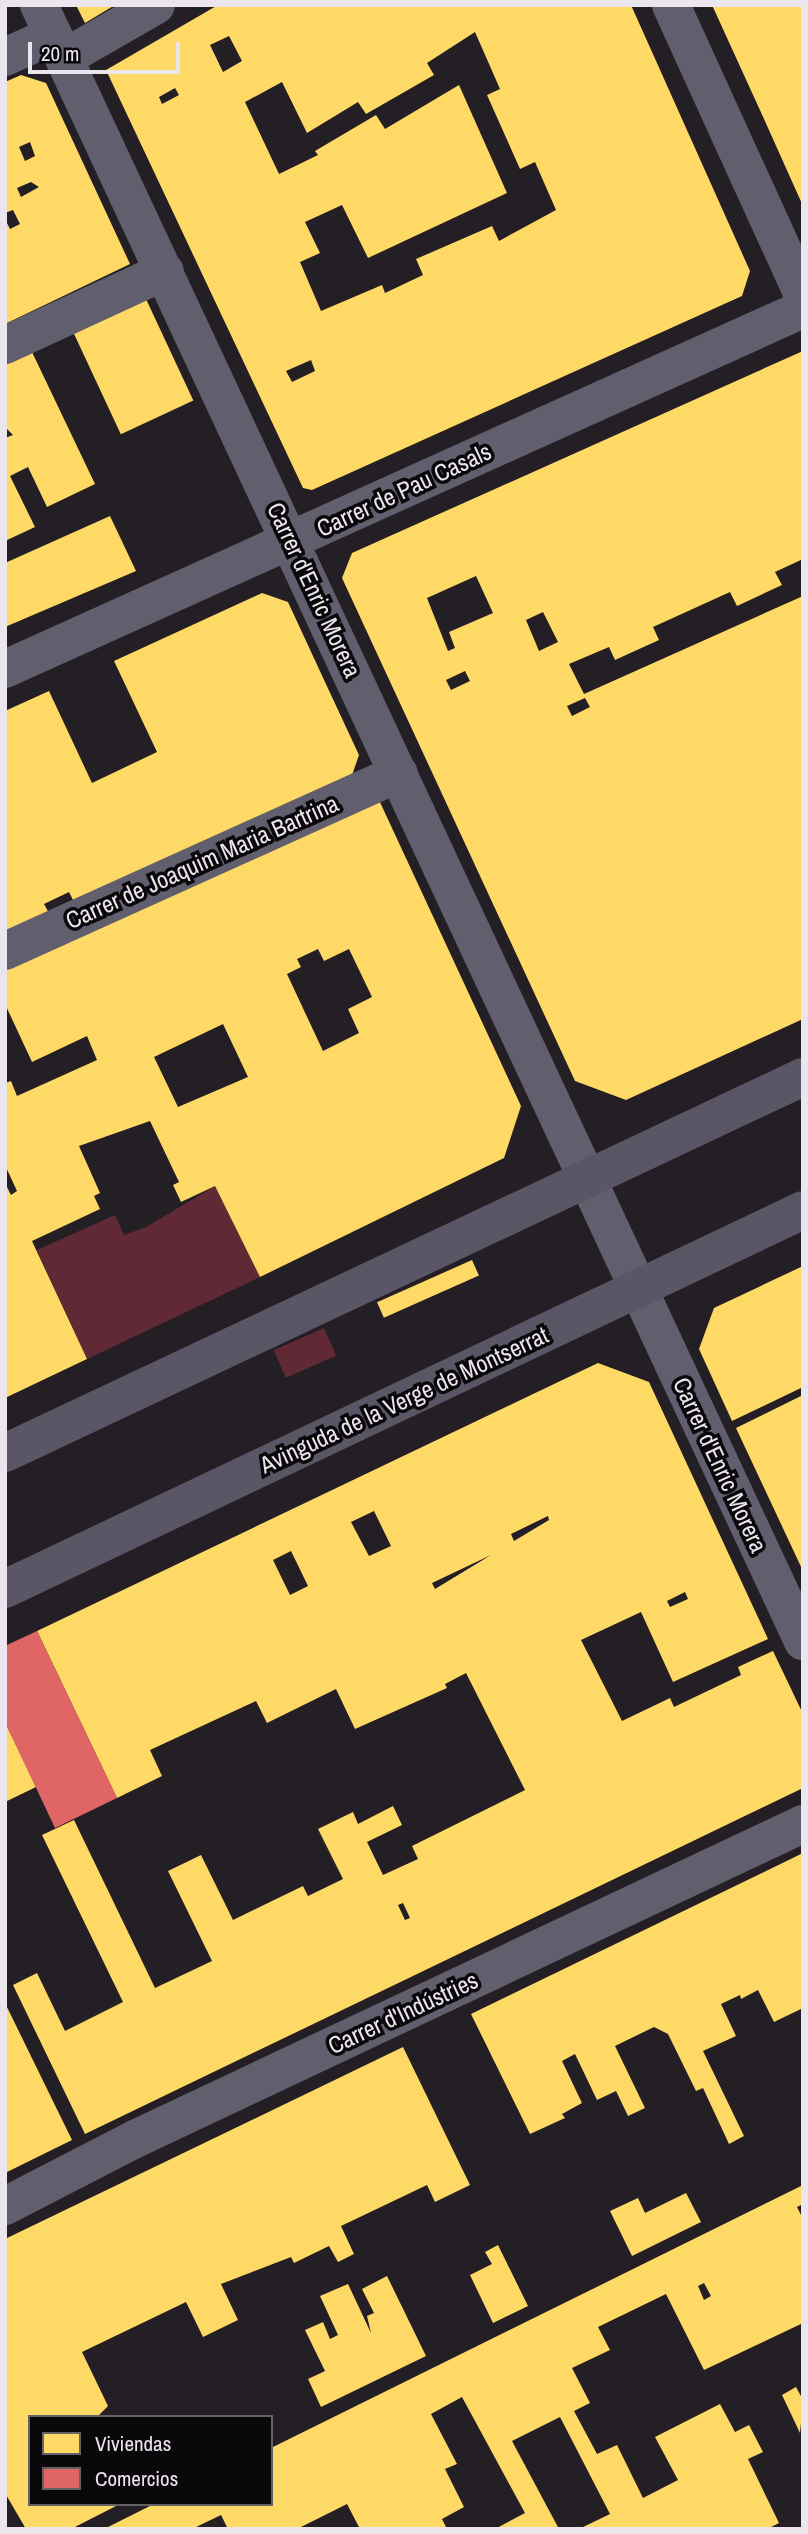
<!DOCTYPE html>
<meta charset="utf-8">
<style>
body{margin:0}
#map{position:relative;width:808px;height:2534px;overflow:hidden;background:#231f24;font-family:"Archivo Narrow",sans-serif}
div>[style]{position:absolute}
[style*='--x']{left:calc(var(--x)*1px);top:calc(var(--y)*1px);width:calc(var(--w)*1px);rotate:calc(var(--a)*1deg)}
.green>*{inset:0;background:#612936;transform-origin:0 0}
.homes>*{inset:0;background:#ffd966;transform-origin:0 0}
.shops>*{inset:0;background:#e06666}
.street>*{height:38px;margin:-19px;padding:0 19px;transform-origin:19px;border-radius:19px;background:#615e6d}
.secondary>*{height:38px;margin:-19px;padding:0 19px;transform-origin:19px;border-radius:19px;background:#5a5665}
span{translate:-50% -50%;white-space:nowrap;text-align:center;line-height:1.15;-webkit-text-stroke:7px #0b080c;paint-order:stroke}
.street-label{font-size:24px;color:#ebe6ed}
.frame{position:absolute;inset:0;border:7px solid #ebe6ed;pointer-events:none}
.legend{position:absolute;left:28px;top:2415px;width:245px;height:91px;box-sizing:border-box;background:#0b080c;border:2px solid #656166;margin:0;padding:9px 12px;list-style:none;font-size:21px;color:#ebe6ed}
.legend li{display:flex;align-items:center;gap:14px;height:35px}
.legend b{width:35px;border:2px solid #656166}
.scale{position:absolute;left:28px;top:42px;width:152px;height:32px;box-sizing:border-box;border:4px solid #ebe6ed;border-top:0;padding-left:9px;font-size:21px;line-height:24px;white-space:nowrap;color:#ebe6ed;-webkit-text-stroke:5px #0b080c;paint-order:stroke}
</style>
<div id="map">
<div class="green">
<div style="clip-path:polygon(215px 1186px,260px 1277px,87px 1359px,37px 1250px,115px 1215px,124px 1235px,146px 1227px)"></div>
<div style="left:324px;top:1328px;width:30px;height:55px;rotate:66deg"></div>
</div>
<div class="homes">
<div style="clip-path:polygon(76px 5px,115px 5px,85px 23px)"></div>
<div style="clip-path:polygon(evenodd,218px 5px,631px 5px,750px 271px,742px 296px,312px 490px,303px 488px,106px 70px,218px 5px,475px 32px,500px 89px,487px 95px,520px 169px,535px 162px,556px 210px,499px 241px,492px 226px,416px 259px,423px 275px,385px 293px,382px 285px,321px 311px,300px 262px,320px 253px,305px 222px,342px 205px,368px 258px,507px 193px,459px 85px,385px 129px,376px 115px,315px 151px,318px 155px,279px 174px,245px 102px,282px 82px,307px 133px,358px 102px,366px 114px,434px 75px,427px 63px,475px 32px,218px 5px,229px 36px,242px 61px,223px 72px,210px 45px,229px 36px,218px 5px,175px 88px,179px 95px,162px 104px,159px 97px,175px 88px,218px 5px,311px 360px,315px 371px,292px 382px,286px 371px,311px 360px)"></div>
<div style="clip-path:polygon(712px 5px,803px 5px,803px 206px,764px 119px)"></div>
<div style="clip-path:polygon(evenodd,21px 75px,46px 83px,130px 264px,5px 324px,5px 219px,10px 229px,20px 224px,13px 210px,5px 213px,5px 82px,21px 75px,30px 142px,35px 156px,25px 161px,19px 147px,30px 142px,21px 75px,31px 182px,39px 187px,21px 197px,17px 188px,31px 182px)"></div>
<div style="left:146px;top:299px;width:112px;height:80px;rotate:65deg"></div>
<div style="clip-path:polygon(evenodd,803px 351px,803px 559px,775px 572px,782px 585px,737px 606px,730px 592px,653px 627px,659px 640px,615px 660px,609px 647px,569px 664px,584px 694px,803px 596px,803px 1019px,626px 1100px,575px 1081px,342px 578px,352px 553px,803px 351px,476px 576px,493px 613px,449px 632px,455px 648px,448px 651px,427px 598px,476px 576px,803px 351px,543px 612px,558px 642px,539px 651px,526px 620px,543px 612px,803px 351px,465px 671px,470px 681px,451px 690px,446px 680px,465px 671px,803px 351px,585px 698px,590px 707px,572px 716px,567px 706px,585px 698px)"></div>
<div style="clip-path:polygon(32px 352px,95px 484px,47px 507px,28px 467px,10px 476px,35px 527px,5px 541px,5px 438px,13px 435px,5px 427px,5px 365px)"></div>
<div style="clip-path:polygon(110px 516px,136px 571px,5px 627px,5px 563px)"></div>
<div style="clip-path:polygon(262px 593px,288px 602px,325px 682px,359px 755px,350px 781px,75px 904px,69px 892px,44px 904px,50px 915px,5px 935px,5px 711px,49px 691px,92px 783px,157px 752px,114px 661px)"></div>
<div style="clip-path:polygon(evenodd,379px 800px,521px 1106px,504px 1158px,260px 1277px,215px 1186px,181px 1202px,173px 1185px,179px 1182px,150px 1121px,79px 1146px,100px 1193px,94px 1196px,100px 1209px,32px 1241px,87px 1359px,5px 1398px,5px 1183px,11px 1195px,17px 1191px,5px 1165px,5px 1083px,11px 1081px,17px 1096px,97px 1060px,87px 1036px,32px 1062px,5px 1004px,5px 969px,379px 800px,318px 949px,324px 961px,349px 949px,372px 997px,348px 1009px,359px 1033px,323px 1051px,287px 974px,301px 967px,297px 959px,318px 949px,379px 800px,223px 1024px,248px 1077px,178px 1107px,154px 1057px,223px 1024px)"></div>
<div style="left:472px;top:1260px;width:17px;height:104px;rotate:66deg"></div>
<div style="clip-path:polygon(803px 1266px,803px 1387px,732px 1421px,699px 1349px,714px 1308px)"></div>
<div style="clip-path:polygon(evenodd,598px 1363px,649px 1382px,768px 1639px,673px 1682px,641px 1612px,581px 1640px,622px 1721px,670px 1698px,674px 1707px,741px 1675px,738px 1667px,773px 1651px,803px 1714px,803px 1788px,85px 2134px,13px 1985px,37px 1973px,65px 2031px,123px 2002px,42px 1835px,74px 1820px,155px 1988px,212px 1961px,168px 1871px,201px 1855px,233px 1920px,303px 1886px,308px 1896px,343px 1879px,318px 1829px,353px 1812px,358px 1824px,393px 1806px,402px 1825px,367px 1842px,383px 1875px,418px 1859px,412px 1846px,525px 1790px,466px 1673px,445px 1684px,447px 1688px,355px 1729px,336px 1689px,267px 1723px,256px 1701px,150px 1750px,162px 1776px,117px 1798px,37px 1631px,598px 1363px,374px 1511px,391px 1546px,369px 1556px,351px 1522px,374px 1511px,598px 1363px,548px 1516px,549px 1520px,514px 1541px,511px 1534px,548px 1516px,598px 1363px,291px 1551px,308px 1586px,290px 1595px,273px 1560px,291px 1551px,598px 1363px,491px 1555px,435px 1589px,432px 1583px,491px 1555px,598px 1363px,685px 1592px,688px 1599px,670px 1607px,667px 1601px,685px 1592px,598px 1363px,403px 1903px,410px 1918px,405px 1920px,398px 1905px,403px 1903px)"></div>
<div style="clip-path:polygon(803px 1395px,803px 1571px,736px 1428px)"></div>
<div style="clip-path:polygon(5px 1722px,36px 1787px,5px 1802px)"></div>
<div style="clip-path:polygon(803px 1853px,803px 2008px,774px 2022px,758px 1990px,741px 1999px,740px 1995px,721px 2004px,736px 2036px,703px 2051px,744px 2136px,729px 2144px,703px 2088px,696px 2091px,668px 2034px,654px 2027px,615px 2046px,645px 2108px,628px 2116px,616px 2091px,597px 2100px,575px 2054px,562px 2061px,582px 2103px,562px 2114px,565px 2118px,530px 2134px,471px 2014px)"></div>
<div style="clip-path:polygon(5px 2003px,72px 2140px,5px 2173px)"></div>
<div style="clip-path:polygon(403px 2047px,470px 2185px,435px 2202px,427px 2185px,341px 2226px,354px 2254px,338px 2262px,329px 2246px,294px 2263px,291px 2257px,221px 2284px,238px 2320px,203px 2337px,186px 2302px,82px 2352px,108px 2406px,97px 2417px,30px 2417px,30px 2504px,120px 2504px,71px 2529px,26px 2529px,5px 2493px,5px 2239px)"></div>
<div style="clip-path:polygon(evenodd,803px 2185px,803px 2204px,797px 2207px,803px 2219px,803px 2323px,704px 2370px,666px 2294px,598px 2327px,610px 2350px,572px 2368px,590px 2403px,574px 2411px,597px 2454px,617px 2445px,643px 2498px,678px 2480px,655px 2437px,720px 2404px,735px 2432px,749px 2425px,763px 2452px,748px 2459px,779px 2523px,767px 2529px,579px 2529px,610px 2514px,560px 2417px,512px 2441px,559px 2529px,495px 2529px,525px 2513px,462px 2397px,431px 2414px,457px 2464px,445px 2469px,464px 2507px,442px 2519px,447px 2529px,360px 2529px,347px 2504px,297px 2529px,228px 2529px,221px 2515px,192px 2529px,104px 2529px,154px 2504px,271px 2504px,271px 2448px,803px 2185px,704px 2283px,711px 2296px,704px 2300px,698px 2286px,704px 2283px)"></div>
<div style="clip-path:polygon(686px 2193px,701px 2222px,632px 2256px,610px 2211px,638px 2198px,645px 2213px)"></div>
<div style="clip-path:polygon(498px 2245px,528px 2306px,493px 2323px,470px 2275px,492px 2264px,485px 2252px)"></div>
<div style="clip-path:polygon(387px 2276px,426px 2356px,321px 2407px,308px 2379px,325px 2371px,305px 2330px,323px 2322px,330px 2339px,338px 2335px,320px 2296px,348px 2284px,371px 2333px,367px 2316px,374px 2313px,362px 2289px)"></div>
<div style="clip-path:polygon(796px 2387px,803px 2400px,800px 2433px,782px 2395px)"></div>
</div>
<div class="shops">
<div style="clip-path:polygon(37px 1631px,117px 1798px,55px 1828px,5px 1722px,5px 1646px)"></div>
</div>
<div class="street">
<div style="--x:39;--y:5;--w:1806;--a:64.97"></div>
<div style="--x:671;--y:5;--w:319;--a:65.5"></div>
<div style="--x:5;--y:57;--w:53;--a:-24.6"></div>
<div style="--x:64;--y:58;--w:106;--a:-29.9"></div>
<div style="--x:5;--y:345;--w:176;--a:-24.8"></div>
<div style="--x:5;--y:669;--w:875;--a:-24.28"></div>
<div style="--x:5;--y:951;--w:432;--a:-24.3"></div>
<div style="--x:5;--y:2206;--w:146;--a:-27.3"></div>
<div style="--x:135;--y:2139;--w:739;--a:-25.25"></div>
</div>
<div class="secondary">
<div style="--x:5;--y:1453;--w:882;--a:-25.23"></div>
<div style="--x:5;--y:1589;--w:883;--a:-25.4"></div>
</div>
<div class="street-label">
<span style="left:404px;top:490px;rotate:-25deg">Carrer de Pau Casals</span>
<span style="left:314px;top:590px;rotate:65deg">Carrer d'Enric Morera</span>
<span style="left:202px;top:862px;rotate:-24deg">Carrer de Joaquim Maria Bartrina</span>
<span style="left:404px;top:1400px;rotate:-25deg">Avinguda de la Verge de Montserrat</span>
<span style="left:720px;top:1465px;rotate:65deg">Carrer d'Enric Morera</span>
<span style="left:403px;top:2013px;rotate:-25deg">Carrer d'Indústries</span>
</div>
<div class="frame"></div>
<ul class="legend">
<li><b style="height:19px;background:#ffd966"></b>Viviendas</li>
<li><b style="height:19px;background:#e06666"></b>Comercios</li>
</ul>
<div class="scale">20 m</div>
</div>
